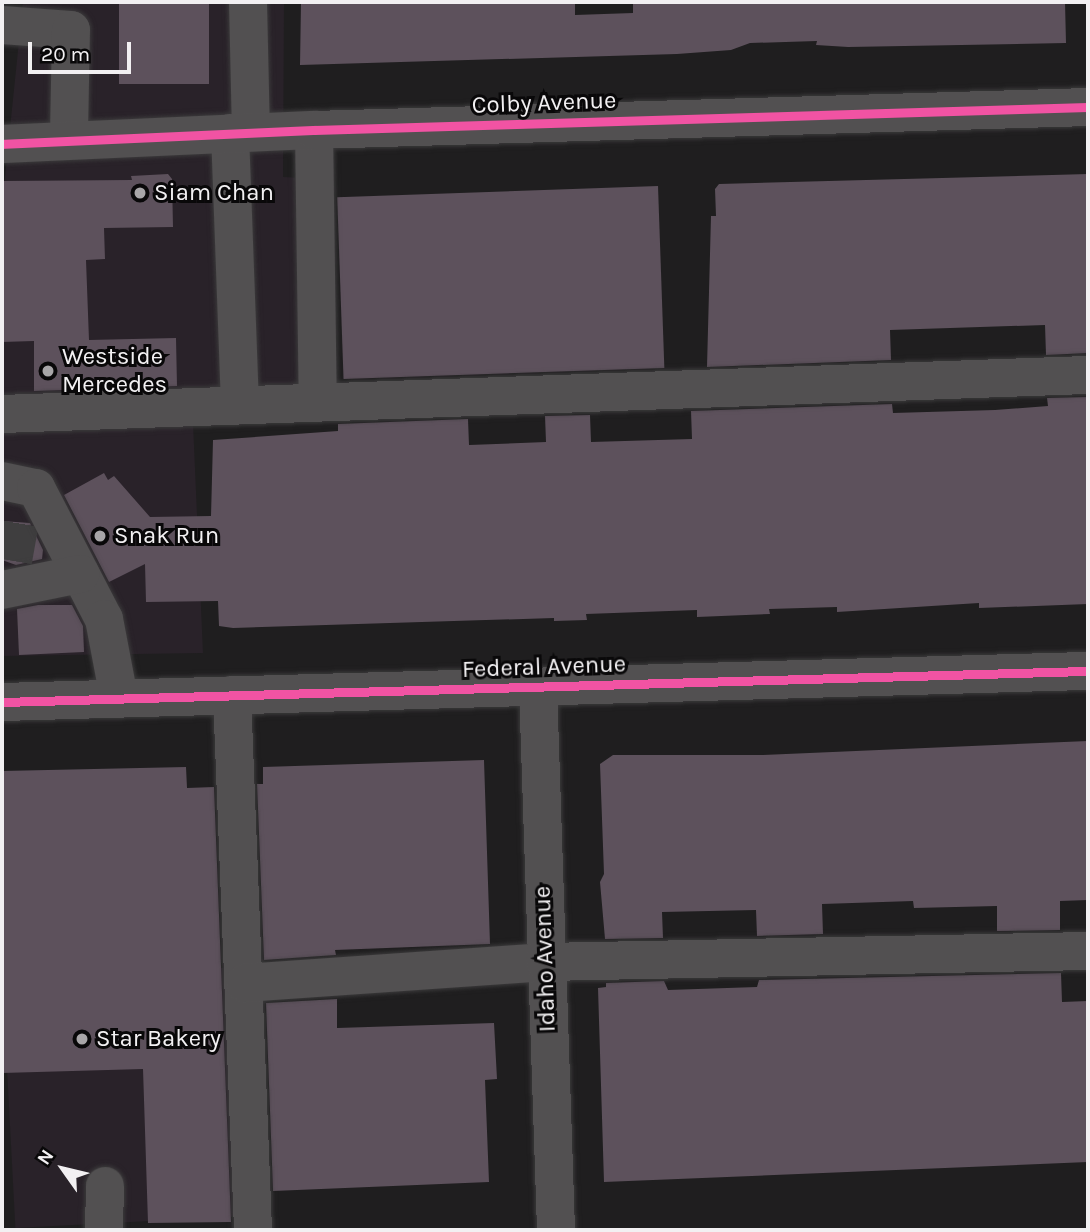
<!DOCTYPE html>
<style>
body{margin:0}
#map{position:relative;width:1090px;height:1232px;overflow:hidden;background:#1f1e1f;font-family:Karla,sans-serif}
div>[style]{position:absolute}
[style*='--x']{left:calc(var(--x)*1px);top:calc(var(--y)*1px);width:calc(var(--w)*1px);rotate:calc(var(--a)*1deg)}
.built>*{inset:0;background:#292229;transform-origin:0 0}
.building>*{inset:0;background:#5d515c;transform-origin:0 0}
.minor-tunnel>*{height:38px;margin-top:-19px;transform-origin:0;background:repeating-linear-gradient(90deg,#3f3e3f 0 38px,transparent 0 57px)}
.roads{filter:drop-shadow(0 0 2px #3b3a3b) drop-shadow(0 0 2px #3b3a3b)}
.minor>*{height:38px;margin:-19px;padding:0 19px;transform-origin:19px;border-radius:19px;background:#525051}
.cycleway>*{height:9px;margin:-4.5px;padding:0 4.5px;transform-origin:4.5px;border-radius:4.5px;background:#f153a3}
.dots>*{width:19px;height:19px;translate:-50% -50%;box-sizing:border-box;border:4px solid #090809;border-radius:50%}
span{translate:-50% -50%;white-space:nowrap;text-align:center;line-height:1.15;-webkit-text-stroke:6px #090809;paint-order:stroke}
.street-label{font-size:24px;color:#f2f0f2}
.poi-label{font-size:24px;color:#f2f0f2}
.left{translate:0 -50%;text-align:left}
.frame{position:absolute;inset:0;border:4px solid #f2f0f2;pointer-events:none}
.north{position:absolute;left:28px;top:1134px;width:70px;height:70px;-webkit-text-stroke:5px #090809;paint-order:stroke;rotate:304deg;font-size:19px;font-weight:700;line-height:28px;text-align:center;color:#f2f0f2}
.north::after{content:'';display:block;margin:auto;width:24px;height:32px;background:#f2f0f2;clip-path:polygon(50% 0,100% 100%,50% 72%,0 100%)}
.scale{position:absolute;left:28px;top:42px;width:103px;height:32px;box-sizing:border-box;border:4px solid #f2f0f2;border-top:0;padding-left:9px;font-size:21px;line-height:24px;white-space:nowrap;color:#f2f0f2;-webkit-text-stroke:5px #090809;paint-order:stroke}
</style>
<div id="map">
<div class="built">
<div style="clip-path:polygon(23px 2px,284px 2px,283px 177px,331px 179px,332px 415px,193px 423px,203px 653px,2px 656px,2px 206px)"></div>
<div style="left:238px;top:967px;width:249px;height:236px;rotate:87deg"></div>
</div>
<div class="building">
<div style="left:119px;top:2px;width:90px;height:82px"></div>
<div style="clip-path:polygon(301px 2px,575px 2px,575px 15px,633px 13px,633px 2px,1065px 2px,1066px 43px,848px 47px,816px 45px,817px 41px,750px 43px,731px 50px,677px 54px,300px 65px)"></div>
<div style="clip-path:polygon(168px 174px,172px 179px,173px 227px,104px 228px,105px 259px,86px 260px,89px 340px,176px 338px,177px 386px,34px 391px,34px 341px,2px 342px,2px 181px,132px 180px,131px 176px)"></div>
<div style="clip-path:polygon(1088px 174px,1088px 353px,1046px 355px,1045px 325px,890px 330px,891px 360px,707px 367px,711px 216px,716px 216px,715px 189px,719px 184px)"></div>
<div style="left:658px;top:186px;width:182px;height:321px;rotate:88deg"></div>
<div style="clip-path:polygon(1088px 397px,1088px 604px,979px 608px,979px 603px,837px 612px,837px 607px,769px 609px,770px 614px,697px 617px,697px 610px,586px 614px,587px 620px,554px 621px,554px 618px,233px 628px,219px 626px,218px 601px,146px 602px,145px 564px,109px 582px,64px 495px,104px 473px,108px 480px,114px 476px,150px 517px,211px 516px,213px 440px,338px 431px,338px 424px,468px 419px,469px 445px,546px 442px,545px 416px,590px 415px,591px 442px,692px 439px,691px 411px,892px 404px,893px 413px,995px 410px,1048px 406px,1047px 398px)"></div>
<div style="clip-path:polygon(2px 521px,30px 523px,43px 550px,42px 559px,16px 565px,2px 560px)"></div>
<div style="clip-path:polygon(38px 605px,72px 605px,83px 626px,84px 652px,19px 655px,17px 609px)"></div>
<div style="clip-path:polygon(1088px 741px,1088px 900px,1060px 901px,1060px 930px,997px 931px,997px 906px,914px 908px,913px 901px,822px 904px,823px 934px,757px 936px,756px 910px,662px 912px,663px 938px,605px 939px,600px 882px,604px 874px,600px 764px,613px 755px,763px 755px)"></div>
<div style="clip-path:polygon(484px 760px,490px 944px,335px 950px,336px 955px,264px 960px,257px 784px,263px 784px,263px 767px)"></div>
<div style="clip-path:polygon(186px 767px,187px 788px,214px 787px,231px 1222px,148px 1223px,143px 1069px,2px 1073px,2px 771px)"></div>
<div style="clip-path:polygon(1061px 973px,1062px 1002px,1088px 1001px,1088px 1162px,604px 1182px,598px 988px,606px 987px,606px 983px,664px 981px,668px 990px,757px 987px,759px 980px)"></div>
<div style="clip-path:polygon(337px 999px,337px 1028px,494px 1023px,497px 1079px,485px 1080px,489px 1182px,273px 1191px,266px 1003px)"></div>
</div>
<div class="minor-tunnel">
<div style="--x:13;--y:561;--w:39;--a:-80"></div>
</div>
<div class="roads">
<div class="minor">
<div style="--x:248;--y:2;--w:130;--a:88.7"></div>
<div style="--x:2;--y:25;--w:69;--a:4.1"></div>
<div style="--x:71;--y:30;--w:109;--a:91.1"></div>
<div style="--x:314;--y:130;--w:271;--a:89.2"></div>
<div style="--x:230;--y:133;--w:272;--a:87.9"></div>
<div style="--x:2;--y:144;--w:312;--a:-2.6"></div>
<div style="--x:314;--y:130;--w:774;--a:-1.7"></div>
<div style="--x:2;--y:414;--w:1087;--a:-2.06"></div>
<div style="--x:2;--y:481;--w:35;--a:12"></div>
<div style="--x:36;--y:488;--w:148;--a:62.6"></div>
<div style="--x:104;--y:619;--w:80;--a:79.2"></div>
<div style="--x:2;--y:590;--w:80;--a:-11.6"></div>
<div style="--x:538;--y:687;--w:543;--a:88.1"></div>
<div style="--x:232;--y:695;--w:535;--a:87.75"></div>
<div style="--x:2;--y:702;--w:1086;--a:-1.64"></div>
<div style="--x:245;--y:983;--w:301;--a:-4"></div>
<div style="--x:545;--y:962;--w:543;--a:-1.16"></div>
<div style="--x:104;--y:1230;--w:44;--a:-88.7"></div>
</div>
</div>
<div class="cycleway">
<div style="--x:2;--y:144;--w:312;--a:-2.6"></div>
<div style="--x:314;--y:130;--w:774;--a:-1.7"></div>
<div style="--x:2;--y:702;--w:1086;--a:-1.64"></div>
</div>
<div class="dots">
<div style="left:140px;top:193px;background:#a8a6a8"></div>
<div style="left:48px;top:371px;background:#a8a6a8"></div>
<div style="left:100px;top:536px;background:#a8a6a8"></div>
<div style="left:82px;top:1039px;background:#a8a6a8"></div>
</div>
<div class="street-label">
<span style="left:544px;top:103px;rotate:-2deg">Colby Avenue</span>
<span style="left:544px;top:667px;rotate:-2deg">Federal Avenue</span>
<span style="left:545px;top:959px;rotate:-92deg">Idaho Avenue</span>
</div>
<div class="poi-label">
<span class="left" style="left:154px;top:193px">Siam Chan</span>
<span class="left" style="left:62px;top:371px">Westside<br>Mercedes</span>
<span class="left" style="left:114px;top:536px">Snak Run</span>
<span class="left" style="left:96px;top:1039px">Star Bakery</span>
</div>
<div class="frame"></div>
<div class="north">N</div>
<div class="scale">20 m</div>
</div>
